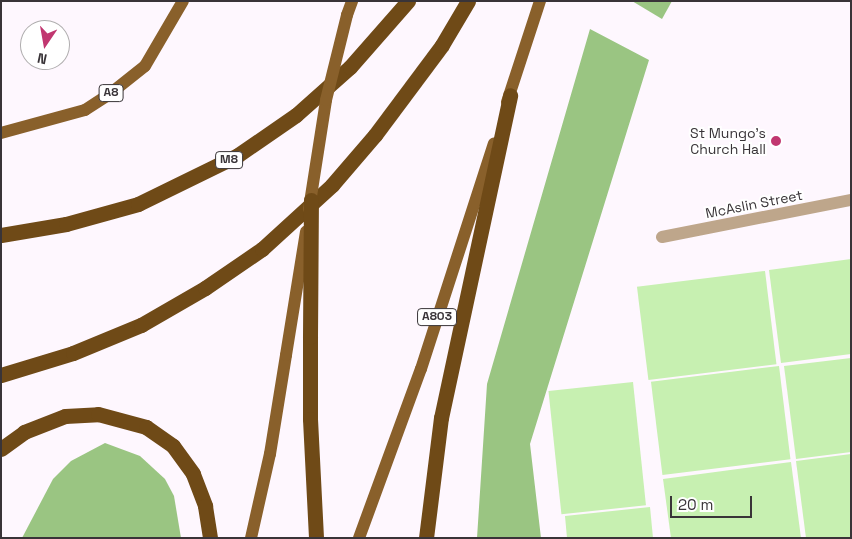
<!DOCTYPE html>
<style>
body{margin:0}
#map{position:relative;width:852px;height:539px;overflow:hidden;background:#fef7fe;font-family:"Space Grotesk",sans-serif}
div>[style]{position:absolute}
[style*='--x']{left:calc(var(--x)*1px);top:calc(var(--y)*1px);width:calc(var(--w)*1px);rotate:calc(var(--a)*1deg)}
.green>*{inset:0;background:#c7f0b1;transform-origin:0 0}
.forest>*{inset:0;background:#9ac582}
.minor>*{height:12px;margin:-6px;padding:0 6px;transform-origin:6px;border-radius:6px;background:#bea68b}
.major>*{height:12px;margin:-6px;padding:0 6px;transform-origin:6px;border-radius:6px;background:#89602b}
.highway>*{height:15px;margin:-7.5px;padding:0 7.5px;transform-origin:7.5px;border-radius:7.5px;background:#6f4a17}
.major-bridge>*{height:12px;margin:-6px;padding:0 6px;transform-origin:6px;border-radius:6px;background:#89602b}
.highway-bridge>*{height:15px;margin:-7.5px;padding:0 7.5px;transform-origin:7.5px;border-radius:7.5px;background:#6f4a17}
.dots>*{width:14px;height:14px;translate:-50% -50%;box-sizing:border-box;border:2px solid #fff;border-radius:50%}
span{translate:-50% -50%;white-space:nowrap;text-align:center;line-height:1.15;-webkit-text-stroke:4px #fff;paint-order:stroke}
.shield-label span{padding:1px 4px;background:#fff;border:1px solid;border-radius:4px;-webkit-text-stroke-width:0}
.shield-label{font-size:12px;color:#393438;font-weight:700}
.poi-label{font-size:14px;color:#393438}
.right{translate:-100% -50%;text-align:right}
.street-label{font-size:14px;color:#393438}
.frame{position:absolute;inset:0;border:2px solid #393438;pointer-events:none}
.north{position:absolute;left:20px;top:20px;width:50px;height:50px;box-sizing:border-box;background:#fff;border:1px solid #b0aeaf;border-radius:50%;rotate:192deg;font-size:14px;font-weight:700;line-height:20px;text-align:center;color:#393438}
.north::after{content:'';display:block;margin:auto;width:18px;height:22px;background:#c13770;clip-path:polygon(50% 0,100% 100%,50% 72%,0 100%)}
.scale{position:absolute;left:670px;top:496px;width:82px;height:22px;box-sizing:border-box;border:2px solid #393438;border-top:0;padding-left:6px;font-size:15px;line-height:18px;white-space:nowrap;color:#393438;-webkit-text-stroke:4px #fff;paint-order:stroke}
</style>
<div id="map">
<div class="green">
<div style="clip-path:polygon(851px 259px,851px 354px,781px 363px,769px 270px)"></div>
<div style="left:765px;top:271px;width:94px;height:129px;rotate:83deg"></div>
<div style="clip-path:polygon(851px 358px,851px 452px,796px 459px,784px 366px)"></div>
<div style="left:779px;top:366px;width:94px;height:129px;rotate:83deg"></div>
<div style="left:633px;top:382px;width:124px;height:85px;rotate:84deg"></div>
<div style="clip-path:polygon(851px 454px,851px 538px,806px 538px,796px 461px)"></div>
<div style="clip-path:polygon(791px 462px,801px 538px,671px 538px,663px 479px)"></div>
<div style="clip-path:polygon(650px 507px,653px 538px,567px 538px,565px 516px)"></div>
</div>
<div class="forest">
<div style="clip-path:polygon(632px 1px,672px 1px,662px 19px)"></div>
<div style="clip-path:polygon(590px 29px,649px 60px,530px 444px,541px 538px,477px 538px,487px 384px)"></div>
<div style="clip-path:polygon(105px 443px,140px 456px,165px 479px,174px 496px,181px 538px,22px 538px,53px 479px,71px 461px)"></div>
</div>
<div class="minor">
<div style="--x:662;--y:237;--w:193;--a:-11.1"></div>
</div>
<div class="major">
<div style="--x:347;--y:15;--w:15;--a:-70"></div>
<div style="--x:507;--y:102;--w:106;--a:-71.9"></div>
<div style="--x:1;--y:133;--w:87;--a:-15.3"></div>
<div style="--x:85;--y:110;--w:31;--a:-33"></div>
<div style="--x:111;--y:93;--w:43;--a:-38.5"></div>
<div style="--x:145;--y:66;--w:75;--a:-59.7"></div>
<div style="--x:251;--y:538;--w:86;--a:-77.3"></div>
<div style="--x:270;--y:454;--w:100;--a:-80.8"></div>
<div style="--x:359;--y:538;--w:180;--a:-69.9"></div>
<div style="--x:421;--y:369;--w:237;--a:-72.1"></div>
</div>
<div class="highway">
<div style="--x:1;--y:235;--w:66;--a:-9.6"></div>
<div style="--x:66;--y:224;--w:75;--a:-15.5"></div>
<div style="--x:138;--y:204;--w:111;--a:-26.1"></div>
<div style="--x:238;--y:155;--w:70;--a:-34.6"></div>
<div style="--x:296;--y:115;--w:72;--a:-41.6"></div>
<div style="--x:350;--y:67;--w:88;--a:-48.7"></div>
<div style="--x:310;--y:337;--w:82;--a:90"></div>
<div style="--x:310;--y:419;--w:119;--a:87.1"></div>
<div style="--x:1;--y:375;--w:75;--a:-17"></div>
<div style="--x:73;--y:353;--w:74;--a:-22.4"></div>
<div style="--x:141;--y:325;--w:74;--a:-30"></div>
<div style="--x:205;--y:288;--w:69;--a:-34.4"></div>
<div style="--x:262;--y:249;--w:95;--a:-42.4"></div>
<div style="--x:332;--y:185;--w:66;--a:-49.3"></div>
<div style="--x:375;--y:135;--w:112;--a:-53.3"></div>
<div style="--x:442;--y:45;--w:51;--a:-59.4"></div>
<div style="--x:1;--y:449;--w:29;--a:-36"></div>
<div style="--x:24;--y:432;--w:44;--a:-21.3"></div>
<div style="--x:65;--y:416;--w:33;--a:-3"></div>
<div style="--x:98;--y:414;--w:50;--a:15.2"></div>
<div style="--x:146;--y:427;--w:33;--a:35"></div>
<div style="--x:173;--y:446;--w:34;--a:54"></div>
<div style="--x:193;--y:474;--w:34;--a:69"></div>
<div style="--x:205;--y:506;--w:32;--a:81"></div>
<div style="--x:426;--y:538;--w:121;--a:-82.9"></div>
<div style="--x:441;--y:418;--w:330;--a:-77.9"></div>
</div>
<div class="major-bridge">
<div style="--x:309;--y:209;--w:110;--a:-81.1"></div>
<div style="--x:326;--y:100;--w:88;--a:-76.1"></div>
<div style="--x:286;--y:355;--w:125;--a:-80.8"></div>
</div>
<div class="highway-bridge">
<div style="--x:310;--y:337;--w:137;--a:-89.6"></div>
</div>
<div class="dots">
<div style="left:776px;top:141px;background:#c13770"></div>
</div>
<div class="shield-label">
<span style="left:111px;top:93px">A8</span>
<span style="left:229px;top:160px">M8</span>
<span style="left:437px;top:317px">A803</span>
</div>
<div class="poi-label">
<span class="right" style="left:766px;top:141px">St Mungo's<br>Church Hall</span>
</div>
<div class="street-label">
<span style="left:754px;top:204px;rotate:-11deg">McAslin Street</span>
</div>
<div class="frame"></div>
<div class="north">N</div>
<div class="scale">20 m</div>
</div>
